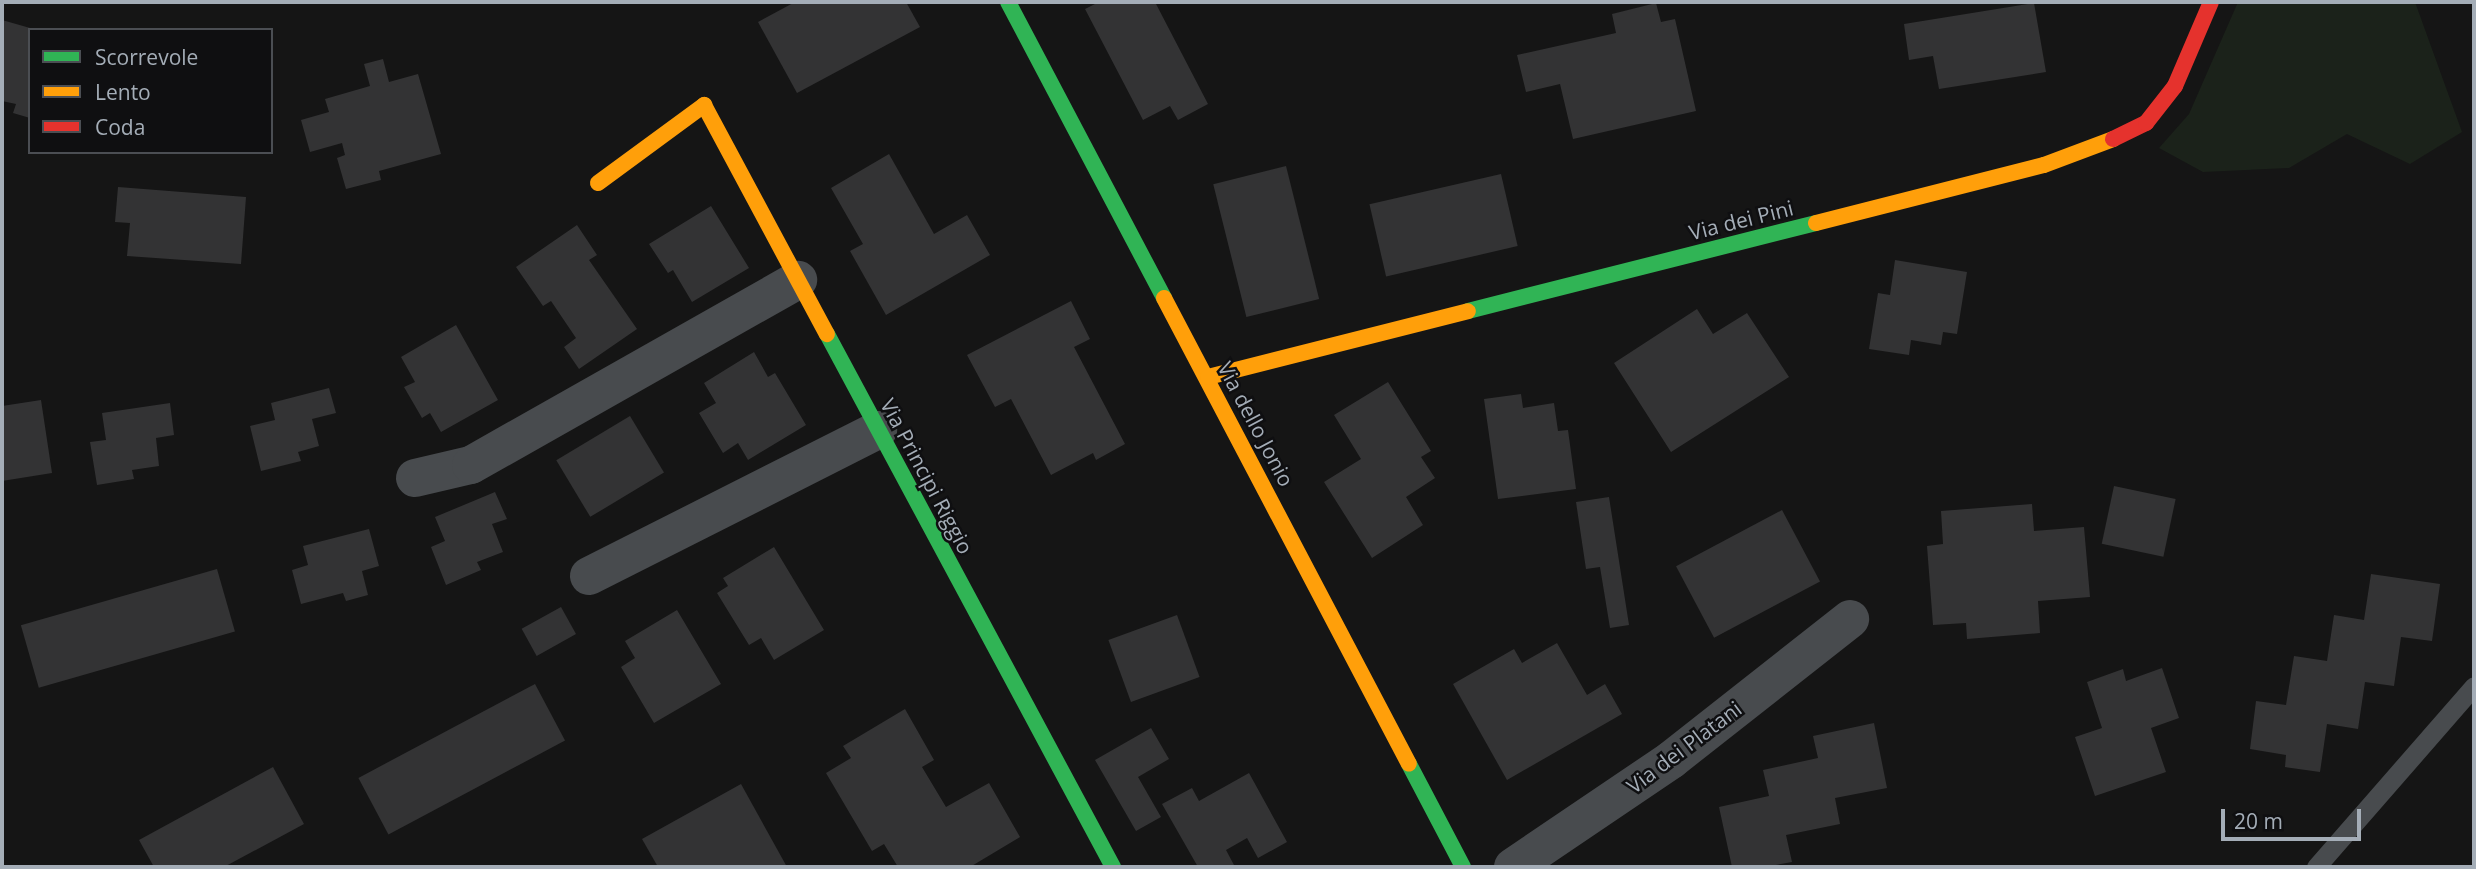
<!DOCTYPE html>
<style>
body{margin:0}
#map{position:relative;width:2476px;height:869px;overflow:hidden;background:#151515;font-family:"Open Sans",sans-serif}
div>[style]{position:absolute}
[style*='--x']{left:calc(var(--x)*1px);top:calc(var(--y)*1px);width:calc(var(--w)*1px);rotate:calc(var(--a)*1deg)}
.green>*{inset:0;background:#1b221a}
.building>*{inset:0;background:#333334;transform-origin:0 0}
.lane>*{height:19px;margin:-9.5px;padding:0 9.5px;transform-origin:9.5px;border-radius:9.5px;background:#484b4e}
.street>*{height:38px;margin:-19px;padding:0 19px;transform-origin:19px;border-radius:19px;background:#484b4e}
.fast>*{height:16px;margin:-8px;padding:0 8px;transform-origin:8px;border-radius:8px;background:#30b455}
.slow>*{height:16px;margin:-8px;padding:0 8px;transform-origin:8px;border-radius:8px;background:#ff9f0a}
.jam>*{height:16px;margin:-8px;padding:0 8px;transform-origin:8px;border-radius:8px;background:#e5322d}
span{translate:-50% -50%;white-space:nowrap;text-align:center;line-height:1.15;-webkit-text-stroke:5px #0f0f11;paint-order:stroke}
.street-label{font-size:21px;color:#a4adb7}
.frame{position:absolute;inset:0;border:4px solid #a4adb7;pointer-events:none}
.legend{position:absolute;left:28px;top:28px;width:245px;height:126px;box-sizing:border-box;background:#0f0f11;border:2px solid #4b4e53;margin:0;padding:9px 12px;list-style:none;font-size:21px;color:#a4adb7}
.legend li{display:flex;align-items:center;gap:14px;height:35px}
.legend b{width:35px;border:2px solid #4b4e53}
.scale{position:absolute;left:2221px;top:809px;width:140px;height:32px;box-sizing:border-box;border:4px solid #a4adb7;border-top:0;padding-left:9px;font-size:21px;line-height:24px;white-space:nowrap;color:#a4adb7;-webkit-text-stroke:5px #0f0f11;paint-order:stroke}
</style>
<div id="map">
<div class="green">
<div style="clip-path:polygon(2238px 2px,2415px 2px,2462px 132px,2410px 164px,2347px 134px,2289px 168px,2203px 172px,2159px 148px,2189px 114px)"></div>
</div>
<div class="building">
<div style="clip-path:polygon(795px 2px,906px 2px,920px 27px,797px 93px,758px 22px)"></div>
<div style="clip-path:polygon(1099px 2px,1155px 2px,1208px 104px,1178px 120px,1170px 106px,1143px 120px,1085px 9px)"></div>
<div style="clip-path:polygon(1656px 3px,1661px 22px,1675px 19px,1696px 111px,1573px 139px,1560px 84px,1526px 92px,1517px 55px,1616px 33px,1612px 14px)"></div>
<div style="clip-path:polygon(2034px 3px,2046px 72px,1939px 89px,1933px 56px,1909px 60px,1904px 24px)"></div>
<div style="clip-path:polygon(2px 20px,30px 28px,30px 118px,13px 113px,16px 104px,2px 101px)"></div>
<div style="clip-path:polygon(383px 59px,389px 82px,418px 74px,441px 154px,379px 171px,381px 180px,346px 189px,337px 158px,345px 155px,342px 143px,310px 152px,301px 120px,329px 112px,325px 99px,370px 86px,364px 64px)"></div>
<div style="clip-path:polygon(889px 154px,934px 234px,967px 215px,990px 255px,886px 315px,850px 251px,863px 244px,831px 188px)"></div>
<div style="left:1286px;top:166px;width:137px;height:75px;rotate:76deg"></div>
<div style="left:1501px;top:174px;width:74px;height:135px;rotate:77deg"></div>
<div style="clip-path:polygon(118px 187px,246px 197px,241px 264px,127px 256px,130px 223px,115px 222px)"></div>
<div style="clip-path:polygon(711px 206px,749px 268px,692px 302px,673px 270px,668px 273px,649px 244px)"></div>
<div style="clip-path:polygon(577px 225px,597px 255px,589px 260px,637px 329px,579px 369px,564px 347px,576px 338px,551px 301px,543px 306px,516px 267px)"></div>
<div style="clip-path:polygon(1895px 260px,1967px 272px,1957px 334px,1943px 332px,1941px 345px,1911px 340px,1909px 355px,1869px 349px,1878px 293px,1890px 295px)"></div>
<div style="clip-path:polygon(1071px 301px,1090px 339px,1074px 347px,1125px 444px,1096px 460px,1093px 453px,1051px 475px,1011px 399px,995px 407px,967px 355px)"></div>
<div style="clip-path:polygon(1697px 309px,1713px 334px,1747px 313px,1789px 377px,1671px 452px,1614px 363px)"></div>
<div style="clip-path:polygon(456px 325px,498px 400px,441px 432px,430px 413px,422px 418px,404px 387px,415px 382px,401px 357px)"></div>
<div style="clip-path:polygon(754px 352px,768px 377px,775px 373px,806px 425px,748px 460px,738px 443px,723px 453px,699px 413px,716px 403px,704px 383px)"></div>
<div style="clip-path:polygon(1388px 382px,1431px 451px,1421px 457px,1435px 478px,1406px 497px,1423px 525px,1372px 558px,1324px 482px,1361px 459px,1334px 415px)"></div>
<div style="clip-path:polygon(329px 388px,336px 413px,312px 419px,319px 446px,298px 452px,301px 461px,261px 471px,250px 426px,275px 420px,271px 403px)"></div>
<div style="clip-path:polygon(1521px 394px,1523px 408px,1554px 403px,1558px 431px,1568px 430px,1576px 489px,1498px 499px,1484px 399px)"></div>
<div style="clip-path:polygon(41px 400px,52px 473px,2px 481px,2px 406px)"></div>
<div style="clip-path:polygon(170px 403px,174px 435px,156px 438px,159px 466px,132px 470px,134px 479px,97px 485px,90px 442px,106px 440px,102px 413px)"></div>
<div style="left:630px;top:416px;width:66px;height:86px;rotate:59deg"></div>
<div style="left:2114px;top:486px;width:63px;height:59px;rotate:12deg"></div>
<div style="clip-path:polygon(495px 492px,507px 519px,492px 524px,503px 552px,477px 562px,481px 570px,446px 585px,431px 547px,445px 541px,435px 517px)"></div>
<div style="clip-path:polygon(1609px 497px,1629px 625px,1610px 628px,1600px 567px,1586px 569px,1576px 502px)"></div>
<div style="clip-path:polygon(2032px 504px,2034px 531px,2084px 527px,2090px 597px,2038px 601px,2040px 633px,1967px 639px,1966px 623px,1933px 625px,1927px 546px,1943px 544px,1941px 511px)"></div>
<div style="left:1782px;top:510px;width:81px;height:120px;rotate:62deg"></div>
<div style="clip-path:polygon(369px 529px,379px 566px,362px 571px,368px 595px,346px 601px,343px 593px,301px 604px,292px 570px,308px 565px,303px 546px)"></div>
<div style="clip-path:polygon(774px 547px,824px 630px,774px 660px,761px 638px,749px 645px,717px 593px,728px 586px,723px 578px)"></div>
<div style="left:217px;top:569px;width:65px;height:204px;rotate:74deg"></div>
<div style="clip-path:polygon(2371px 574px,2440px 584px,2432px 641px,2401px 637px,2394px 686px,2365px 682px,2358px 729px,2327px 724px,2320px 772px,2285px 767px,2286px 755px,2250px 749px,2256px 701px,2286px 705px,2294px 656px,2327px 661px,2334px 615px,2364px 620px)"></div>
<div style="left:561px;top:607px;width:31px;height:45px;rotate:61deg"></div>
<div style="clip-path:polygon(677px 610px,721px 684px,654px 723px,621px 667px,635px 658px,625px 641px)"></div>
<div style="left:1177px;top:615px;width:66px;height:73px;rotate:70deg"></div>
<div style="clip-path:polygon(1557px 643px,1587px 695px,1605px 684px,1622px 714px,1507px 780px,1453px 684px,1514px 649px,1522px 663px)"></div>
<div style="clip-path:polygon(2162px 668px,2179px 718px,2151px 728px,2166px 772px,2095px 796px,2075px 737px,2102px 728px,2087px 682px,2123px 669px,2126px 681px)"></div>
<div style="left:535px;top:684px;width:64px;height:200px;rotate:62deg"></div>
<div style="clip-path:polygon(905px 709px,934px 760px,922px 767px,946px 807px,989px 783px,1020px 837px,970px 867px,898px 867px,884px 844px,872px 851px,826px 773px,851px 758px,843px 746px)"></div>
<div style="clip-path:polygon(1874px 723px,1887px 788px,1835px 798px,1840px 824px,1786px 835px,1792px 862px,1765px 867px,1732px 867px,1719px 807px,1769px 796px,1763px 770px,1818px 758px,1813px 736px)"></div>
<div style="clip-path:polygon(1151px 728px,1169px 759px,1138px 777px,1161px 817px,1136px 831px,1095px 760px)"></div>
<div style="clip-path:polygon(273px 767px,304px 824px,224px 867px,154px 867px,139px 840px)"></div>
<div style="clip-path:polygon(1249px 773px,1287px 842px,1258px 858px,1247px 838px,1226px 850px,1234px 865px,1198px 867px,1162px 804px,1192px 788px,1199px 801px)"></div>
<div style="clip-path:polygon(741px 784px,787px 867px,658px 867px,642px 839px)"></div>
</div>
<div class="lane">
<div style="--x:2316;--y:867;--w:240;--a:-48.9"></div>
</div>
<div class="street">
<div style="--x:415;--y:478;--w:57;--a:-13.1"></div>
<div style="--x:471;--y:465;--w:376;--a:-29.5"></div>
<div style="--x:589;--y:576;--w:324;--a:-26.8"></div>
<div style="--x:1513;--y:867;--w:191;--a:-34.1"></div>
<div style="--x:1671;--y:760;--w:228;--a:-38.2"></div>
</div>
<div class="fast">
<div style="--x:1008;--y:2;--w:335;--a:62.2"></div>
<div style="--x:1468;--y:311;--w:359;--a:-14.2"></div>
<div style="--x:827;--y:334;--w:605;--a:61.78"></div>
<div style="--x:1409;--y:764;--w:116;--a:62.3"></div>
</div>
<div class="slow">
<div style="--x:598;--y:183;--w:132;--a:-36.3"></div>
<div style="--x:704;--y:105;--w:260;--a:61.8"></div>
<div style="--x:1816;--y:223;--w:235;--a:-14.3"></div>
<div style="--x:2044;--y:165;--w:74;--a:-20.6"></div>
<div style="--x:1164;--y:298;--w:526;--a:62.27"></div>
<div style="--x:1208;--y:377;--w:268;--a:-14.2"></div>
</div>
<div class="jam">
<div style="--x:2113;--y:139;--w:37;--a:-26"></div>
<div style="--x:2146;--y:123;--w:47;--a:-51.9"></div>
<div style="--x:2175;--y:86;--w:91;--a:-66.8"></div>
</div>
<div class="street-label">
<span style="left:1741px;top:220px;rotate:-14deg">Via dei Pini</span>
<span style="left:1256px;top:424px;rotate:62deg">Via dello Jonio</span>
<span style="left:927px;top:476px;rotate:62deg">Via Principi Riggio</span>
<span style="left:1684px;top:747px;rotate:-37deg">Via dei Platani</span>
</div>
<div class="frame"></div>
<ul class="legend">
<li><b style="height:9px;background:#30b455"></b>Scorrevole</li>
<li><b style="height:9px;background:#ff9f0a"></b>Lento</li>
<li><b style="height:9px;background:#e5322d"></b>Coda</li>
</ul>
<div class="scale">20 m</div>
</div>
